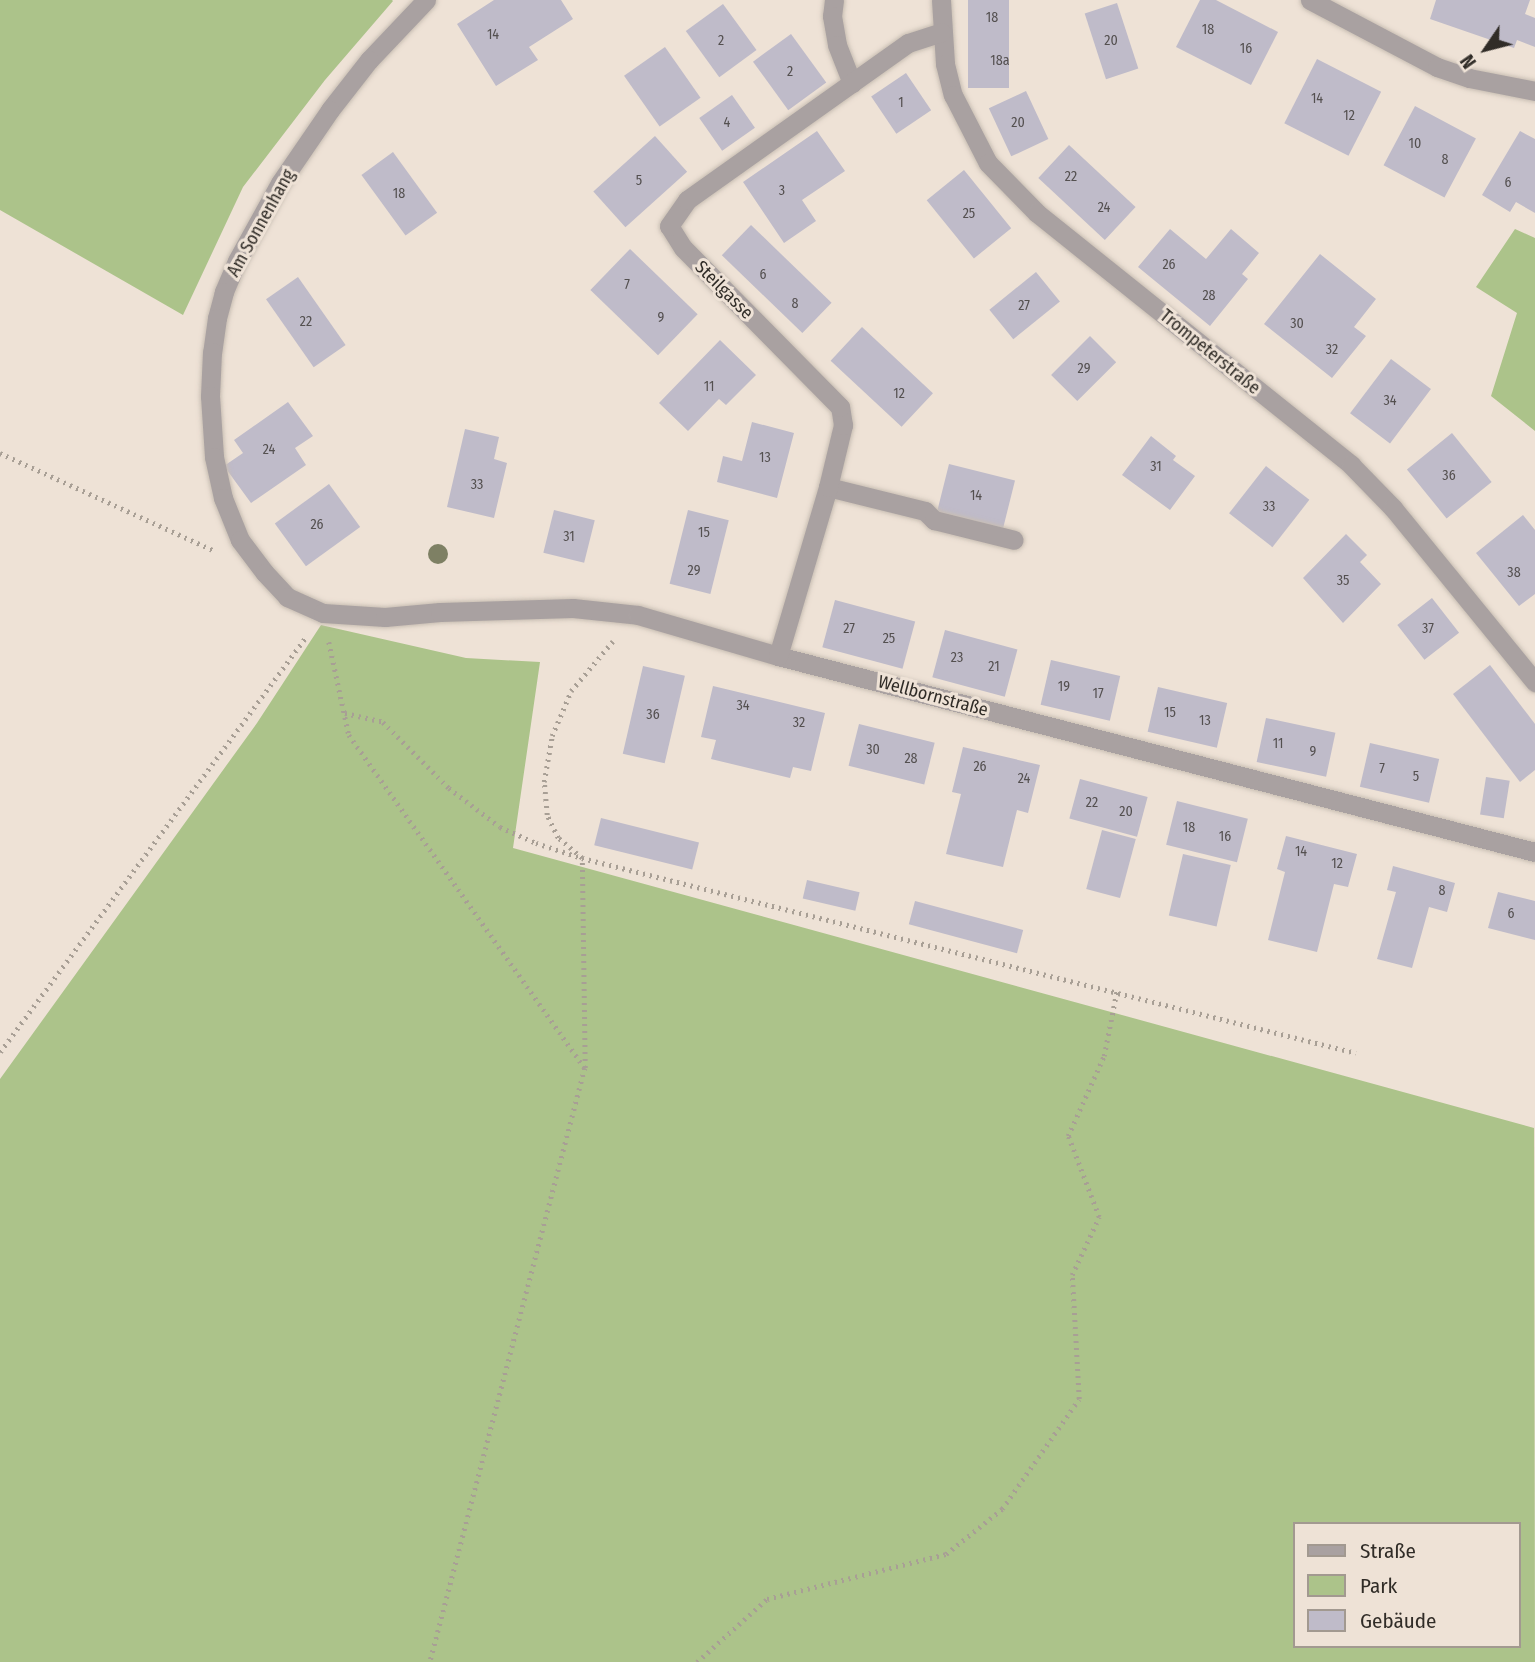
<!DOCTYPE html>
<meta charset="utf-8">
<style>
body{margin:0}
#map{position:relative;width:1535px;height:1662px;overflow:hidden;background:#eee2d6;font-family:"Fira Sans Condensed",sans-serif}
div>[style]{position:absolute}
[style*='--x']{left:calc(var(--x)*1px);top:calc(var(--y)*1px);width:calc(var(--w)*1px);rotate:calc(var(--a)*1deg)}
.green>*{inset:0;background:#acc38a}
.building>*{inset:0;background:#bfbbc9;transform-origin:0 0}
.path>*{height:4.5px;margin-top:-2.25px;transform-origin:0;background:repeating-linear-gradient(90deg,#a89f95 0 2px,transparent 0 7px)}
.roads{filter:drop-shadow(0 0 2px #c8beb3) drop-shadow(0 0 2px #c8beb3)}
.service>*{height:19px;margin:-9.5px;padding:0 9.5px;transform-origin:9.5px;border-radius:9.5px;background:#a9a1a1}
.minor>*{height:19px;margin:-9.5px;padding:0 9.5px;transform-origin:9.5px;border-radius:9.5px;background:#a9a1a1}
.trees>*{width:20px;height:20px;margin:-10px;border-radius:50%;background:#7e8064}
span{translate:-50% -50%;white-space:nowrap;text-align:center;line-height:1.15;-webkit-text-stroke:6px #eee2d6;paint-order:stroke}
.number-label{font-size:14px;color:#545050}
.number-label span{-webkit-text-stroke-width:0}
.street-label{font-size:18px;color:#302c27}
.legend{position:absolute;left:1293px;top:1522px;width:228px;height:126px;box-sizing:border-box;background:#eee2d6;border:2px solid #a29990;margin:0;padding:9px 12px;list-style:none;font-size:21px;color:#302c27}
.legend li{display:flex;align-items:center;gap:14px;height:35px}
.legend b{width:35px;border:2px solid #a29990}
.north{position:absolute;left:1451px;top:14px;width:70px;height:70px;-webkit-text-stroke:5px #eee2d6;paint-order:stroke;rotate:235deg;font-size:19px;font-weight:700;line-height:28px;text-align:center;color:#302c27}
.north::after{content:'';display:block;margin:auto;width:24px;height:32px;background:#302c27;clip-path:polygon(50% 0,100% 100%,50% 72%,0 100%)}
</style>
<div id="map">
<div class="green">
<div style="clip-path:polygon(0 0,392px 0,393px 1px,325px 80px,243px 187px,183px 315px,0 210px)"></div>
<div style="clip-path:polygon(1515px 229px,1535px 238px,1535px 431px,1491px 396px,1517px 313px,1476px 287px)"></div>
<div style="clip-path:polygon(evenodd,321px 625px,466px 658px,540px 662px,513px 848px,1534px 1128px,1535px 1662px,0 1662px,0 1079px,257px 723px,321px 625px,1295px 1524px,1519px 1524px,1519px 1646px,1295px 1646px,1295px 1524px)"></div>
</div>
<div class="building">
<div style="clip-path:polygon(494px 0,561px 0,573px 19px,529px 47px,538px 60px,496px 86px,457px 24px)"></div>
<div style="left:968px;top:0;width:41px;height:88px"></div>
<div style="clip-path:polygon(1200px 0,1216px 0,1278px 32px,1251px 85px,1176px 47px)"></div>
<div style="clip-path:polygon(1436px 0,1530px 0,1525px 14px,1535px 18px,1535px 47px,1517px 40px,1514px 48px,1430px 19px)"></div>
<div style="left:1117px;top:3px;width:69px;height:34px;rotate:72deg"></div>
<div style="left:723px;top:4px;width:57px;height:46px;rotate:54deg"></div>
<div style="left:791px;top:34px;width:60px;height:47px;rotate:54deg"></div>
<div style="left:665px;top:47px;width:62px;height:50px;rotate:55deg"></div>
<div style="left:1317px;top:59px;width:72px;height:72px;rotate:27deg"></div>
<div style="left:906px;top:73px;width:45px;height:42px;rotate:56deg"></div>
<div style="left:1026px;top:91px;width:53px;height:41px;rotate:65deg"></div>
<div style="left:732px;top:95px;width:40px;height:40px;rotate:55deg"></div>
<div style="left:1415px;top:106px;width:69px;height:67px;rotate:28deg"></div>
<div style="clip-path:polygon(817px 131px,845px 171px,802px 200px,816px 221px,784px 243px,743px 182px)"></div>
<div style="clip-path:polygon(1520px 131px,1535px 139px,1535px 213px,1516px 202px,1510px 212px,1482px 195px)"></div>
<div style="left:655px;top:136px;width:48px;height:83px;rotate:48deg"></div>
<div style="left:1069px;top:145px;width:91px;height:45px;rotate:43deg"></div>
<div style="left:393px;top:152px;width:75px;height:39px;rotate:54deg"></div>
<div style="left:964px;top:170px;width:75px;height:48px;rotate:51deg"></div>
<div style="left:751px;top:225px;width:112px;height:42px;rotate:44deg"></div>
<div style="clip-path:polygon(1170px 229px,1206px 259px,1231px 229px,1259px 253px,1242px 274px,1248px 279px,1210px 326px,1138px 267px)"></div>
<div style="left:630px;top:249px;width:94px;height:57px;rotate:44deg"></div>
<div style="clip-path:polygon(1320px 254px,1376px 299px,1354px 327px,1366px 336px,1332px 378px,1264px 324px)"></div>
<div style="left:1036px;top:272px;width:38px;height:60px;rotate:51deg"></div>
<div style="left:298px;top:277px;width:83px;height:39px;rotate:55deg"></div>
<div style="left:862px;top:327px;width:97px;height:46px;rotate:43deg"></div>
<div style="left:1090px;top:336px;width:37px;height:55px;rotate:45deg"></div>
<div style="clip-path:polygon(720px 340px,756px 375px,726px 405px,719px 399px,688px 431px,659px 403px)"></div>
<div style="left:1391px;top:359px;width:50px;height:68px;rotate:37deg"></div>
<div style="clip-path:polygon(288px 402px,313px 436px,295px 448px,306px 465px,251px 503px,224px 466px,243px 453px,234px 440px)"></div>
<div style="clip-path:polygon(752px 422px,794px 433px,777px 498px,717px 482px,723px 456px,742px 461px)"></div>
<div style="clip-path:polygon(465px 429px,499px 437px,494px 459px,507px 463px,494px 518px,447px 507px)"></div>
<div style="left:1452px;top:433px;width:63px;height:58px;rotate:51deg"></div>
<div style="clip-path:polygon(1151px 436px,1176px 456px,1173px 460px,1195px 476px,1170px 510px,1122px 475px)"></div>
<div style="left:949px;top:464px;width:68px;height:49px;rotate:14deg"></div>
<div style="left:1266px;top:466px;width:55px;height:60px;rotate:38deg"></div>
<div style="left:329px;top:484px;width:53px;height:67px;rotate:54deg"></div>
<div style="left:554px;top:510px;width:42px;height:44px;rotate:14deg"></div>
<div style="left:688px;top:510px;width:42px;height:76px;rotate:14deg"></div>
<div style="clip-path:polygon(1523px 515px,1535px 530px,1535px 594px,1519px 606px,1476px 553px)"></div>
<div style="clip-path:polygon(1346px 534px,1367px 555px,1360px 562px,1381px 584px,1343px 623px,1303px 578px)"></div>
<div style="left:1432px;top:598px;width:44px;height:44px;rotate:52deg"></div>
<div style="left:835px;top:600px;width:83px;height:49px;rotate:15deg"></div>
<div style="left:945px;top:630px;width:75px;height:49px;rotate:15deg"></div>
<div style="left:1051px;top:660px;width:71px;height:46px;rotate:13deg"></div>
<div style="clip-path:polygon(1490px 665px,1535px 724px,1535px 770px,1520px 782px,1453px 694px)"></div>
<div style="left:643px;top:666px;width:43px;height:90px;rotate:13deg"></div>
<div style="clip-path:polygon(713px 686px,825px 713px,811px 771px,793px 767px,790px 778px,711px 759px,716px 740px,701px 737px)"></div>
<div style="left:1158px;top:687px;width:71px;height:46px;rotate:13deg"></div>
<div style="left:1266px;top:718px;width:71px;height:45px;rotate:12deg"></div>
<div style="left:859px;top:724px;width:78px;height:43px;rotate:14deg"></div>
<div style="left:1370px;top:743px;width:71px;height:45px;rotate:13deg"></div>
<div style="clip-path:polygon(963px 747px,1040px 765px,1028px 813px,1017px 810px,1003px 867px,946px 854px,961px 794px,952px 792px)"></div>
<div style="left:1486px;top:777px;width:24px;height:38px;rotate:9deg"></div>
<div style="left:1080px;top:779px;width:70px;height:41px;rotate:15deg"></div>
<div style="left:1177px;top:801px;width:73px;height:45px;rotate:14deg"></div>
<div style="left:601px;top:818px;width:101px;height:28px;rotate:14deg"></div>
<div style="left:1102px;top:830px;width:35px;height:61px;rotate:15deg"></div>
<div style="clip-path:polygon(1286px 836px,1357px 854px,1348px 887px,1334px 884px,1317px 952px,1268px 940px,1285px 872px,1277px 869px)"></div>
<div style="left:1183px;top:854px;width:49px;height:63px;rotate:13deg"></div>
<div style="clip-path:polygon(1393px 866px,1455px 883px,1447px 912px,1429px 907px,1412px 968px,1377px 959px,1396px 892px,1387px 890px)"></div>
<div style="left:807px;top:880px;width:54px;height:19px;rotate:13deg"></div>
<div style="clip-path:polygon(1498px 892px,1535px 901px,1535px 940px,1488px 928px)"></div>
<div style="left:915px;top:901px;width:112px;height:24px;rotate:15deg"></div>
</div>
<div class="path">
<div style="--x:0;--y:453;--w:234;--a:24.5"></div>
<div style="--x:329;--y:642;--w:95;--a:77.9"></div>
<div style="--x:349;--y:735;--w:408;--a:54.7"></div>
<div style="--x:585;--y:1068;--w:614;--a:104.62"></div>
<div style="--x:345;--y:713;--w:39;--a:13"></div>
<div style="--x:383;--y:722;--w:93;--a:45"></div>
<div style="--x:449;--y:788;--w:64;--a:37.4"></div>
<div style="--x:500;--y:827;--w:39;--a:24"></div>
<div style="--x:536;--y:843;--w:48;--a:18.1"></div>
<div style="--x:582;--y:858;--w:798;--a:14.14"></div>
<div style="--x:0;--y:1052;--w:516;--a:-53.6"></div>
<div style="--x:585;--y:1068;--w:210;--a:-90.8"></div>
<div style="--x:582;--y:858;--w:31;--a:-140"></div>
<div style="--x:558;--y:838;--w:25;--a:-116"></div>
<div style="--x:547;--y:815;--w:33;--a:-95"></div>
<div style="--x:544;--y:782;--w:47;--a:-80.1"></div>
<div style="--x:552;--y:736;--w:49;--a:-67.1"></div>
<div style="--x:571;--y:691;--w:65;--a:-50"></div>
<div style="--x:697;--y:1662;--w:94;--a:-42"></div>
<div style="--x:767;--y:1599;--w:185;--a:-14.1"></div>
<div style="--x:946;--y:1554;--w:72;--a:-38.8"></div>
<div style="--x:1002;--y:1509;--w:134;--a:-55"></div>
<div style="--x:1079;--y:1399;--w:124;--a:-93.2"></div>
<div style="--x:1072;--y:1275;--w:64;--a:-65"></div>
<div style="--x:1099;--y:1217;--w:87;--a:-110.9"></div>
<div style="--x:1068;--y:1136;--w:88;--a:-65.8"></div>
<div style="--x:1104;--y:1056;--w:67;--a:-78.9"></div>
</div>
<div class="roads">
<div class="service">
<div style="--x:828;--y:487;--w:100;--a:13.9"></div>
<div style="--x:925;--y:511;--w:13;--a:45"></div>
<div style="--x:934;--y:520;--w:82;--a:14"></div>
</div>
<div class="minor">
<div style="--x:426;--y:0;--w:83;--a:133.5"></div>
<div style="--x:369;--y:60;--w:63;--a:128"></div>
<div style="--x:330;--y:110;--w:88;--a:124.4"></div>
<div style="--x:280;--y:183;--w:89;--a:118.9"></div>
<div style="--x:237;--y:261;--w:34;--a:113"></div>
<div style="--x:224;--y:292;--w:27;--a:105"></div>
<div style="--x:217;--y:318;--w:34;--a:98"></div>
<div style="--x:212;--y:352;--w:44;--a:92.6"></div>
<div style="--x:210;--y:396;--w:61;--a:86.2"></div>
<div style="--x:214;--y:457;--w:42;--a:77.6"></div>
<div style="--x:223;--y:498;--w:45;--a:68"></div>
<div style="--x:240;--y:540;--w:41;--a:52.9"></div>
<div style="--x:265;--y:573;--w:33;--a:47"></div>
<div style="--x:287;--y:597;--w:39;--a:24"></div>
<div style="--x:323;--y:613;--w:62;--a:3.7"></div>
<div style="--x:385;--y:617;--w:55;--a:-5.2"></div>
<div style="--x:440;--y:612;--w:133;--a:-1.7"></div>
<div style="--x:573;--y:608;--w:65;--a:6.1"></div>
<div style="--x:638;--y:615;--w:146;--a:16.3"></div>
<div style="--x:778;--y:656;--w:782;--a:14.52"></div>
<div style="--x:834;--y:0;--w:16;--a:97"></div>
<div style="--x:832;--y:16;--w:29;--a:80"></div>
<div style="--x:837;--y:45;--w:41;--a:68.5"></div>
<div style="--x:941;--y:0;--w:64;--a:86.4"></div>
<div style="--x:945;--y:64;--w:32;--a:76"></div>
<div style="--x:953;--y:95;--w:76;--a:62.8"></div>
<div style="--x:988;--y:163;--w:70;--a:45.6"></div>
<div style="--x:1037;--y:213;--w:403;--a:38.7"></div>
<div style="--x:1351;--y:465;--w:60;--a:45.7"></div>
<div style="--x:1393;--y:508;--w:225;--a:50.8"></div>
<div style="--x:1310;--y:0;--w:144;--a:27.8"></div>
<div style="--x:1437;--y:67;--w:34;--a:19"></div>
<div style="--x:1469;--y:78;--w:67;--a:11.1"></div>
<div style="--x:778;--y:656;--w:176;--a:-73.5"></div>
<div style="--x:828;--y:487;--w:64;--a:-76.4"></div>
<div style="--x:843;--y:425;--w:18;--a:-99"></div>
<div style="--x:840;--y:407;--w:223;--a:-134.6"></div>
<div style="--x:683;--y:248;--w:26;--a:-122"></div>
<div style="--x:669;--y:226;--w:32;--a:-55"></div>
<div style="--x:687;--y:200;--w:271;--a:-35.4"></div>
<div style="--x:908;--y:43;--w:35;--a:-18"></div>
</div>
</div>
<div class="trees">
<div style="left:438px;top:554px"></div>
</div>
<div class="number-label">
<span style="left:992px;top:18px">18</span>
<span style="left:1208px;top:30px">18</span>
<span style="left:493px;top:35px">14</span>
<span style="left:721px;top:41px">2</span>
<span style="left:1111px;top:41px">20</span>
<span style="left:1246px;top:49px">16</span>
<span style="left:1000px;top:61px">18a</span>
<span style="left:790px;top:72px">2</span>
<span style="left:1317px;top:99px">14</span>
<span style="left:901px;top:103px">1</span>
<span style="left:1349px;top:116px">12</span>
<span style="left:727px;top:123px">4</span>
<span style="left:1018px;top:123px">20</span>
<span style="left:1415px;top:144px">10</span>
<span style="left:1445px;top:160px">8</span>
<span style="left:1071px;top:177px">22</span>
<span style="left:639px;top:181px">5</span>
<span style="left:1508px;top:183px">6</span>
<span style="left:782px;top:191px">3</span>
<span style="left:399px;top:194px">18</span>
<span style="left:1104px;top:208px">24</span>
<span style="left:969px;top:214px">25</span>
<span style="left:1169px;top:265px">26</span>
<span style="left:763px;top:275px">6</span>
<span style="left:627px;top:285px">7</span>
<span style="left:1209px;top:296px">28</span>
<span style="left:795px;top:304px">8</span>
<span style="left:1024px;top:306px">27</span>
<span style="left:661px;top:318px">9</span>
<span style="left:306px;top:322px">22</span>
<span style="left:1297px;top:324px">30</span>
<span style="left:1332px;top:350px">32</span>
<span style="left:1084px;top:369px">29</span>
<span style="left:709px;top:387px">11</span>
<span style="left:899px;top:394px">12</span>
<span style="left:1390px;top:401px">34</span>
<span style="left:269px;top:450px">24</span>
<span style="left:765px;top:458px">13</span>
<span style="left:1156px;top:467px">31</span>
<span style="left:1449px;top:476px">36</span>
<span style="left:477px;top:485px">33</span>
<span style="left:976px;top:496px">14</span>
<span style="left:1269px;top:507px">33</span>
<span style="left:317px;top:525px">26</span>
<span style="left:704px;top:533px">15</span>
<span style="left:569px;top:537px">31</span>
<span style="left:694px;top:571px">29</span>
<span style="left:1514px;top:573px">38</span>
<span style="left:1343px;top:581px">35</span>
<span style="left:849px;top:629px">27</span>
<span style="left:1428px;top:629px">37</span>
<span style="left:889px;top:639px">25</span>
<span style="left:957px;top:658px">23</span>
<span style="left:994px;top:667px">21</span>
<span style="left:1064px;top:687px">19</span>
<span style="left:1098px;top:694px">17</span>
<span style="left:743px;top:706px">34</span>
<span style="left:1170px;top:713px">15</span>
<span style="left:653px;top:715px">36</span>
<span style="left:1205px;top:721px">13</span>
<span style="left:799px;top:723px">32</span>
<span style="left:1278px;top:744px">11</span>
<span style="left:873px;top:750px">30</span>
<span style="left:1313px;top:752px">9</span>
<span style="left:911px;top:759px">28</span>
<span style="left:980px;top:767px">26</span>
<span style="left:1382px;top:769px">7</span>
<span style="left:1416px;top:777px">5</span>
<span style="left:1024px;top:779px">24</span>
<span style="left:1092px;top:803px">22</span>
<span style="left:1126px;top:812px">20</span>
<span style="left:1189px;top:828px">18</span>
<span style="left:1225px;top:837px">16</span>
<span style="left:1301px;top:852px">14</span>
<span style="left:1337px;top:864px">12</span>
<span style="left:1442px;top:891px">8</span>
<span style="left:1511px;top:914px">6</span>
</div>
<div class="street-label">
<span style="left:261px;top:223px;rotate:-61deg">Am Sonnenhang</span>
<span style="left:724px;top:290px;rotate:45deg">Steilgasse</span>
<span style="left:1210px;top:352px;rotate:39deg">Trompeterstraße</span>
<span style="left:933px;top:696px;rotate:15deg">Wellbornstraße</span>
</div>
<ul class="legend">
<li><b style="height:9px;background:#a9a1a1"></b>Straße</li>
<li><b style="height:19px;background:#acc38a"></b>Park</li>
<li><b style="height:19px;background:#bfbbc9"></b>Gebäude</li>
</ul>
<div class="north">N</div>
</div>
